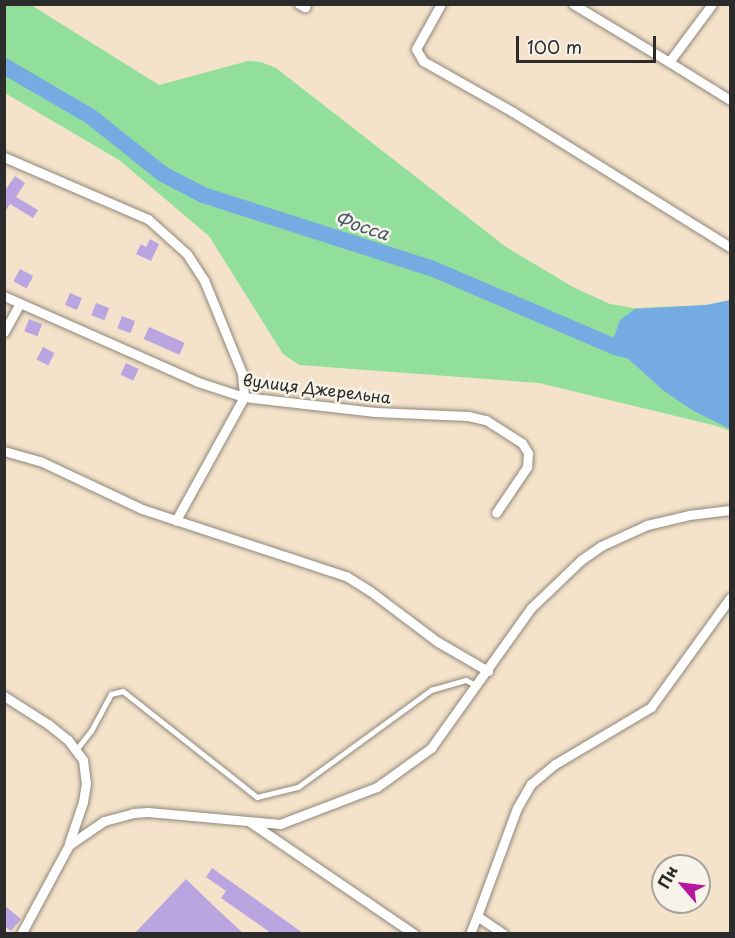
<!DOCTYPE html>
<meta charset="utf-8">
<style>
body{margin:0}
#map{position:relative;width:735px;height:938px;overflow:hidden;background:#f4e3ca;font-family:"Playpen Sans",sans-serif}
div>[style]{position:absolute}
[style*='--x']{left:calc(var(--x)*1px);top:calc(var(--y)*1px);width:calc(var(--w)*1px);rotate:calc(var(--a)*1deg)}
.green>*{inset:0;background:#92df9c}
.water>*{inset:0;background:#73abe2}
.river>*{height:16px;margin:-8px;padding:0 8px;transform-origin:8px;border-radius:8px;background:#73abe2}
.building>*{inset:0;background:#baa5e0;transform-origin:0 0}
.roads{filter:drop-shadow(0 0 2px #90877a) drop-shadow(0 0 2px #90877a)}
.service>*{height:4.5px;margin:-2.25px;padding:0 2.25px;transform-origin:2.25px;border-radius:2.25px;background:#fff}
.minor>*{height:9px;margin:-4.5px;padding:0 4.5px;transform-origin:4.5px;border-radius:4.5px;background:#fff}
span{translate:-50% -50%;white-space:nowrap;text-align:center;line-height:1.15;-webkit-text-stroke:5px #f7f3e8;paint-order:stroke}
.street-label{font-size:16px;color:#2b2b2b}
.water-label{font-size:18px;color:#44586b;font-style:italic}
.frame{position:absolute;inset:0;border:6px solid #2b2b2b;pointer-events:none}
.north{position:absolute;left:651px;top:854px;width:60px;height:60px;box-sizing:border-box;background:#f7f3e8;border:2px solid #a5a39c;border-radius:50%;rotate:298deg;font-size:16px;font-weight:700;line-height:24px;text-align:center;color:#2b2b2b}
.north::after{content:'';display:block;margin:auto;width:21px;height:27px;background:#b5179e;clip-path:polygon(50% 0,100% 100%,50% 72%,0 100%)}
.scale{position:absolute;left:516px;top:36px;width:140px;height:27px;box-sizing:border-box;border:3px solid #2b2b2b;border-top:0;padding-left:8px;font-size:18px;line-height:21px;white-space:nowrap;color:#2b2b2b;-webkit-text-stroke:4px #f7f3e8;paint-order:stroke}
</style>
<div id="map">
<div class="green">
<div style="clip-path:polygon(5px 5px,31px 5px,159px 85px,248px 61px,261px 62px,276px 68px,506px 247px,573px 287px,610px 304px,634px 308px,706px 305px,730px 411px,730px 431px,717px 426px,539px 383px,299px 365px,283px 354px,209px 236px,119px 160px,5px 93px)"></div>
</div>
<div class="water">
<div style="clip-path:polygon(730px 300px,730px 429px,692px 410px,664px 391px,615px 347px,614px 337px,620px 320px,635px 309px,706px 305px)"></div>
</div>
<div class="river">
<div style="--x:4;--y:66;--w:99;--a:30.2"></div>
<div style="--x:90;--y:116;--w:93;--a:38.5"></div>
<div style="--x:163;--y:174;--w:45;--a:27.7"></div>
<div style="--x:203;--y:195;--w:239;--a:17.8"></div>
<div style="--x:431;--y:268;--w:200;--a:23.2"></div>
<div style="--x:615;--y:347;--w:21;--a:14"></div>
</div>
<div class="building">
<div style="clip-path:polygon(15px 176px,25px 183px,16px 197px,38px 210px,33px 218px,10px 204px,4px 213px,4px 192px)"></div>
<div style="clip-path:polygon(150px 239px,159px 244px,151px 261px,136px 254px,141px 244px,146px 247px)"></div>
<div style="left:20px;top:269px;width:15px;height:14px;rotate:28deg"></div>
<div style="left:70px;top:293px;width:13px;height:13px;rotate:23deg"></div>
<div style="left:96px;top:303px;width:14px;height:13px;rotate:21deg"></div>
<div style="left:122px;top:316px;width:14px;height:13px;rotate:21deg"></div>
<div style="left:29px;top:319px;width:14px;height:13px;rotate:21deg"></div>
<div style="left:149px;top:327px;width:39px;height:13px;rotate:24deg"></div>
<div style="left:43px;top:347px;width:13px;height:14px;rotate:27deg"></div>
<div style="left:126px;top:363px;width:14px;height:13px;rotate:25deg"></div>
<div style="clip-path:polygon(212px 868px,303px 933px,271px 933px,221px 898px,226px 891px,206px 877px)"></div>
<div style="clip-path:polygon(186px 879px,218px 910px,243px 933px,135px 933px)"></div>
<div style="clip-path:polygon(4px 905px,21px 919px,11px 931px,4px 926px)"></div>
</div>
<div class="roads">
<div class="service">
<div style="--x:76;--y:750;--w:24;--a:-52"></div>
<div style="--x:91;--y:731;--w:42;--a:-61.6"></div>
<div style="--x:111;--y:694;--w:12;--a:-14"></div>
<div style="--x:123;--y:691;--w:171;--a:38.3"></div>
<div style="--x:257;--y:797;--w:42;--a:-13.7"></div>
<div style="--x:298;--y:787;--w:165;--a:-36.1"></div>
<div style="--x:431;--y:690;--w:36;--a:-16"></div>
<div style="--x:466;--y:680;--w:11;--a:27"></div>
</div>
<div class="minor">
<div style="--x:299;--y:4;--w:7;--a:27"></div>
<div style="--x:305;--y:7;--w:3;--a:-72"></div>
<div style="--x:441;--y:4;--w:51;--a:119.1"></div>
<div style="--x:416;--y:49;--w:14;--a:60"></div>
<div style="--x:423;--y:61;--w:103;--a:29.5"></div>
<div style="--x:513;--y:112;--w:256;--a:31.9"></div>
<div style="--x:573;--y:4;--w:112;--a:31.1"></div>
<div style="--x:669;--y:62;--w:72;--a:-53.4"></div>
<div style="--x:669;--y:62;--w:72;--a:31.9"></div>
<div style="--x:4;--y:157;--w:157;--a:23.3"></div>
<div style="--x:148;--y:219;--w:52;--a:41.9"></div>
<div style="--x:187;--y:254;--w:31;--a:57"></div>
<div style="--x:204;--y:280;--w:100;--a:67.8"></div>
<div style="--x:242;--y:373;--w:24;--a:85"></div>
<div style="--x:244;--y:397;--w:141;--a:118.9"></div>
<div style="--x:4;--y:296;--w:212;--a:23.9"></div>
<div style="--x:198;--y:382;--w:48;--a:18.1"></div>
<div style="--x:244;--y:397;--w:132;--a:6.5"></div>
<div style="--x:375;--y:412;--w:93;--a:2.5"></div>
<div style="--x:468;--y:416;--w:18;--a:13"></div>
<div style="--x:486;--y:420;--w:43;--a:32.6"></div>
<div style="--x:522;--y:443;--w:12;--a:59"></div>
<div style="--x:528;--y:453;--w:14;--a:94"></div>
<div style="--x:527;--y:467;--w:55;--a:124"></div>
<div style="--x:4;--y:332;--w:33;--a:-61"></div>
<div style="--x:4;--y:451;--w:37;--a:16"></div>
<div style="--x:40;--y:461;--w:113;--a:25.2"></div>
<div style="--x:142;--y:509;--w:215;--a:18.2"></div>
<div style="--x:346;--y:576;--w:28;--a:32"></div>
<div style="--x:370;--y:591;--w:85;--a:36.9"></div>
<div style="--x:438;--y:642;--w:58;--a:30.1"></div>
<div style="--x:4;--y:696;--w:52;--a:32.5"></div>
<div style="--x:48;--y:724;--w:26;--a:39"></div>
<div style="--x:68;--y:740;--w:25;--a:53"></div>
<div style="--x:83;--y:760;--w:23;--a:83"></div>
<div style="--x:86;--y:783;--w:19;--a:99"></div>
<div style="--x:83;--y:802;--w:43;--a:108.9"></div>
<div style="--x:250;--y:822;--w:199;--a:34.3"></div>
<div style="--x:477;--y:916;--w:115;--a:-69.7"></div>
<div style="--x:517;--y:808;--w:28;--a:-60"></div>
<div style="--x:531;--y:784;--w:31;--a:-40"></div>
<div style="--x:555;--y:764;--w:112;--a:-30.7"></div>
<div style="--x:651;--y:707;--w:135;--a:-54.1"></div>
<div style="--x:21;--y:934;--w:101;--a:-61.7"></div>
<div style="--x:69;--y:845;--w:42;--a:-34.4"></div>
<div style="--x:104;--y:821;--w:30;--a:-15"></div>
<div style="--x:133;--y:813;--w:15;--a:-4"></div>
<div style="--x:148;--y:812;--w:133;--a:5.2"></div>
<div style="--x:280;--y:824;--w:104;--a:-20.9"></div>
<div style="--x:377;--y:787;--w:67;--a:-35.8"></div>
<div style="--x:431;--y:748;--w:172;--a:-54.5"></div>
<div style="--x:531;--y:608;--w:69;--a:-43.8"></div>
<div style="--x:581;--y:560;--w:24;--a:-35"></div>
<div style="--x:601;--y:546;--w:51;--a:-24.5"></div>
<div style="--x:647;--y:525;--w:43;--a:-13.4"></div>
<div style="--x:689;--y:515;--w:41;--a:-7"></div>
<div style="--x:470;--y:934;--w:19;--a:-69"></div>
<div style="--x:477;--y:916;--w:32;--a:34"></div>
</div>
</div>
<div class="street-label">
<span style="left:317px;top:388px;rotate:7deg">вулиця Джерельна</span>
</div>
<div class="water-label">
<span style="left:362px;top:226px;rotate:18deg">Фосса</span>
</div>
<div class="frame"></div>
<div class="north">Пн</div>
<div class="scale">100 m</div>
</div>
